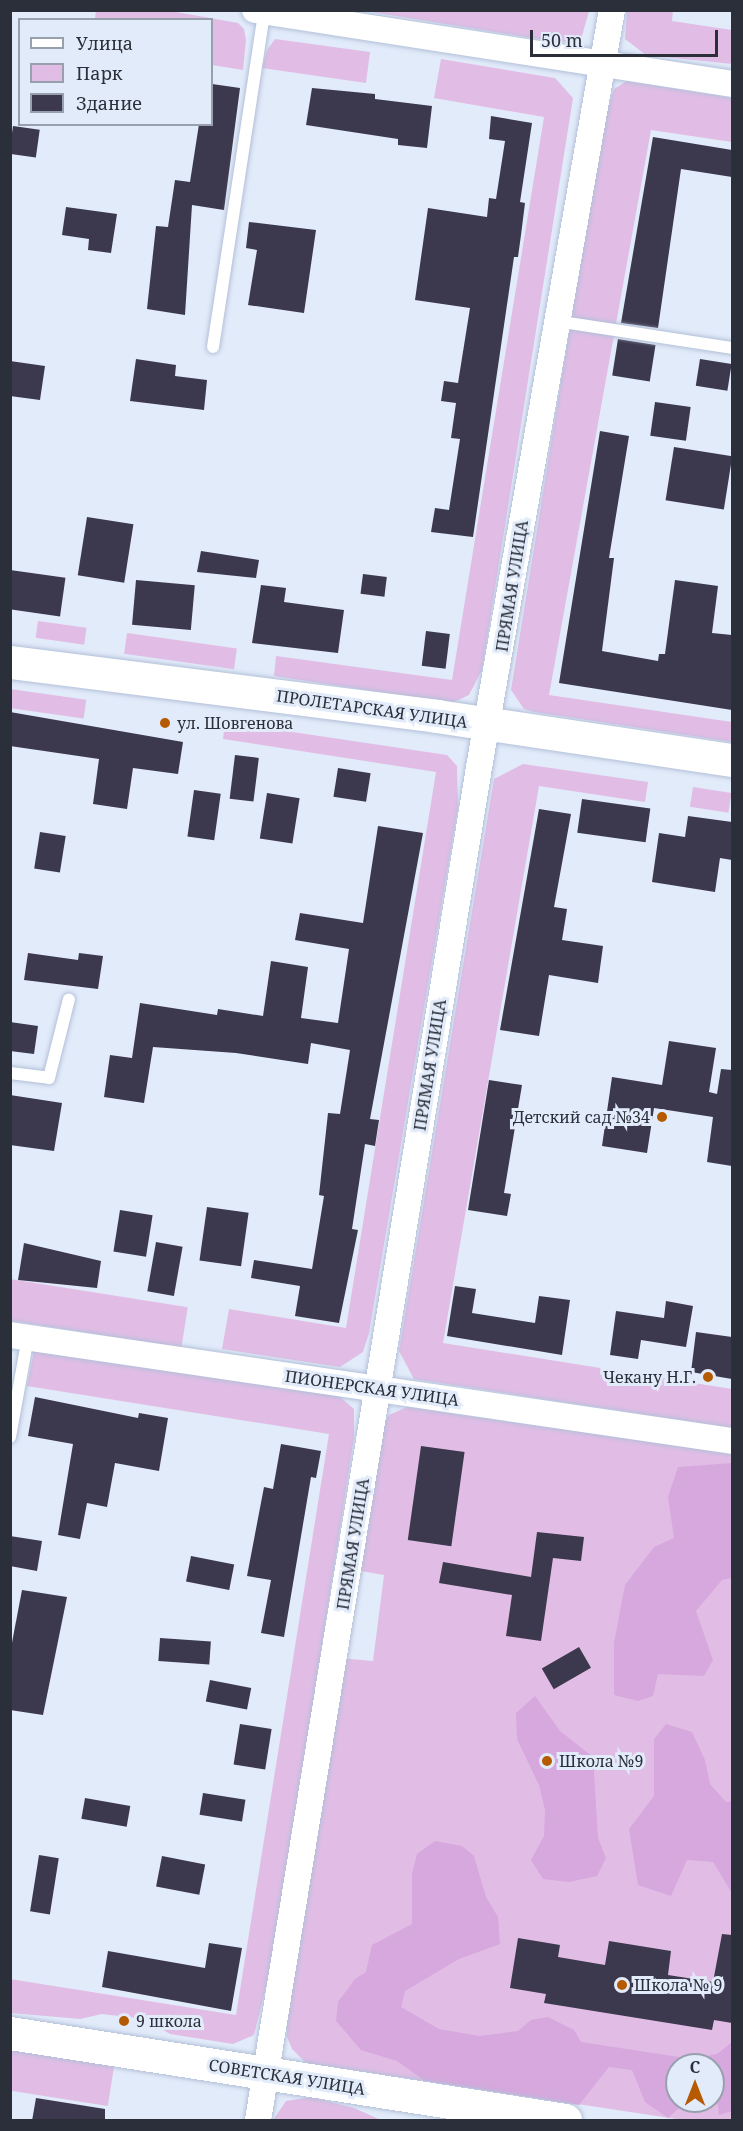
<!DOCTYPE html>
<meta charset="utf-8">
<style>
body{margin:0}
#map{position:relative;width:743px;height:2131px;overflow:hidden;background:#e2ebfa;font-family:"Noto Serif",serif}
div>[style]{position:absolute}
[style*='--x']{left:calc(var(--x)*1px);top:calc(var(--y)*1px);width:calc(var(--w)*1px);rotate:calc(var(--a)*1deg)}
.green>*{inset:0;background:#e1bde6;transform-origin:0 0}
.forest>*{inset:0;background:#d6a8dd}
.building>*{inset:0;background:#3c384e;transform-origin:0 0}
.roads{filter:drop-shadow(0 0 2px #b2c0d8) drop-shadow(0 0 2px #b2c0d8)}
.lane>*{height:12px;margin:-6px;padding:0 6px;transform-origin:6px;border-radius:6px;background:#fff}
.street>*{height:26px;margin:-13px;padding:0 13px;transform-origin:13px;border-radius:13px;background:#fff}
.secondary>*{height:33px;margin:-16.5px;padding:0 16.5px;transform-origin:16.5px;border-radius:16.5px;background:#fff}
.dots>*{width:16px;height:16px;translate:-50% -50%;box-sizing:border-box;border:3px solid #e2ebfa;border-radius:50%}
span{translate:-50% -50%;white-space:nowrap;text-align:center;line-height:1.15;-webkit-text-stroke:6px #e2ebfa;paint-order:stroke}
.street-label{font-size:16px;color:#2a2f39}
.poi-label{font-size:16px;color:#2a2f39}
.left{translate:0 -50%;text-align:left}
.right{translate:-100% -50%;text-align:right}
.frame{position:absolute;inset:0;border:12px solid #2a2f39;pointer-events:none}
.legend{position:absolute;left:18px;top:18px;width:195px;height:108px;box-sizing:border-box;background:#e2ebfa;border:2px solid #98a0ad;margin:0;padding:8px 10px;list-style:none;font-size:18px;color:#2a2f39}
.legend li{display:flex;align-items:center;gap:12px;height:30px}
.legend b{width:30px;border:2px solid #98a0ad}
.north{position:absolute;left:665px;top:2053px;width:60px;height:60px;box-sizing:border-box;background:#e2ebfa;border:2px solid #98a0ad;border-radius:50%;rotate:0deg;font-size:16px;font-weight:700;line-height:24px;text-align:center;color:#2a2f39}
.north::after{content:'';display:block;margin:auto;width:21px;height:27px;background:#b65a01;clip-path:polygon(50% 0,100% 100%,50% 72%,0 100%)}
.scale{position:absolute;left:530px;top:30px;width:188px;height:27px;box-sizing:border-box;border:3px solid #2a2f39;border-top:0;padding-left:8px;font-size:18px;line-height:21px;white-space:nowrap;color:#2a2f39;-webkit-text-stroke:4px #e2ebfa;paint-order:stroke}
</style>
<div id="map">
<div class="green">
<div style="clip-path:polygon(165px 10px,238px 23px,244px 29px,246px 40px,243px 70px,212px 65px,212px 20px,95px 19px,96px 11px)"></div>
<div style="clip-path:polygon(365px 11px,589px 11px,582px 36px,574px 41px,557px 42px)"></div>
<div style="clip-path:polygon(627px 11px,673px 11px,672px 21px,732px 30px,732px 64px,646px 55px,625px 39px)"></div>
<div style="clip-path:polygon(275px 39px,370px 52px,366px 83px,262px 68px,267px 50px)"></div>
<div style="clip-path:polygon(441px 59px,555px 78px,573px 98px,482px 670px,469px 695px,452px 703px,274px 676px,276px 656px,452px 680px,544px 117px,434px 98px)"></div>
<div style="clip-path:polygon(627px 81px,732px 98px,732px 142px,651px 130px,549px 695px,732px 722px,732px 742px,534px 712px,524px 709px,511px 690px,603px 123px,614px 89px)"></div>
<div style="left:38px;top:621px;width:49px;height:17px;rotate:8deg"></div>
<div style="left:127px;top:633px;width:111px;height:21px;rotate:8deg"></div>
<div style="left:10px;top:689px;width:77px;height:19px;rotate:8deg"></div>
<div style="clip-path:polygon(225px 722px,447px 755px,457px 766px,458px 807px,369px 1333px,363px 1352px,340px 1367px,222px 1349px,229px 1309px,346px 1328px,436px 772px,223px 739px)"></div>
<div style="clip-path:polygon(523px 764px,648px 782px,645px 802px,539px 786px,443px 1343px,732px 1389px,732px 1428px,414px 1379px,399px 1351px,494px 779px)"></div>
<div style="left:693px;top:787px;width:39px;height:20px;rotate:9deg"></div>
<div style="left:10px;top:1279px;width:180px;height:41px;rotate:9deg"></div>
<div style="clip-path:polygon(35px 1345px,338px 1395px,354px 1409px,354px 1437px,275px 1951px,254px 2035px,233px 2044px,170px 2034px,145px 2019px,102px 2014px,80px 2019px,11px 2013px,10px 1979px,236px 2015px,329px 1434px,27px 1386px)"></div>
<div style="clip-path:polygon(evenodd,407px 1407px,732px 1454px,732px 2120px,683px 2120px,306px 2063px,292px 2049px,287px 2037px,287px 2017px,340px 1658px,373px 1661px,384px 1575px,361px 1571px,382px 1425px,389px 1415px,407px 1407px,677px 2065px,713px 2065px,713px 2101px,677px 2101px,677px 2065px)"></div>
<div style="left:10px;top:2046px;width:106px;height:44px;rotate:9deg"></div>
<div style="clip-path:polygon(311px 2097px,354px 2108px,381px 2120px,273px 2120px,286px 2101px)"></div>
</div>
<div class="forest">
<div style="clip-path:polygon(732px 1463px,732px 1578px,722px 1580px,696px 1611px,713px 1660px,704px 1676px,658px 1674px,653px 1696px,638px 1701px,614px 1695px,614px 1643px,625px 1585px,654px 1547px,674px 1538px,668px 1497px,678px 1467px)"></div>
<div style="clip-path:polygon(535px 1696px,560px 1731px,593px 1757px,598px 1838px,606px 1858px,597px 1876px,569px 1882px,543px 1879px,531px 1860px,544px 1836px,545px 1810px,539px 1785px,517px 1739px,516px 1713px)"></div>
<div style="clip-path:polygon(666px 1724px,692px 1732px,705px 1760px,710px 1784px,726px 1802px,732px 1801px,732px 1893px,713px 1862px,687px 1860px,671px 1896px,638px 1885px,629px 1829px,654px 1796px,654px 1739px)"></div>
<div style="clip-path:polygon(435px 1841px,462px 1846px,474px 1856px,486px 1897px,498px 1917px,500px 1944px,459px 1959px,405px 1991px,401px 2007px,439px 2029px,480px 2036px,518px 2031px,531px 2020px,548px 2017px,574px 2030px,581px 2042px,692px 2059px,717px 2054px,732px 2042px,732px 2111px,719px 2115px,713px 2065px,677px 2065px,677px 2101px,687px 2101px,668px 2118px,645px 2102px,632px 2070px,609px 2067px,579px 2105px,425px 2081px,397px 2061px,361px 2050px,336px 2021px,338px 2002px,355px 1979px,366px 1972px,372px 1945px,412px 1924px,412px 1874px,417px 1854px)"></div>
</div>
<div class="building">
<div style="clip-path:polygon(212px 84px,240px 88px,224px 210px,192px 205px,185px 315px,147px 309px,156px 226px,168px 227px,175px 180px,190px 182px,199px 124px,212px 124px)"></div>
<div style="clip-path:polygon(312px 88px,375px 94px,375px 99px,432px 106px,427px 148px,398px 145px,398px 139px,306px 125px)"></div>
<div style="clip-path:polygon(491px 116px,532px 123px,520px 202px,525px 203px,521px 235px,518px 257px,514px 257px,473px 537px,431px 532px,435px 508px,449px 510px,460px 439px,451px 438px,456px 403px,441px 401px,444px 381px,458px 383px,470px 308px,415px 300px,428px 208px,487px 217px,489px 198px,496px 199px,505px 141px,489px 139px)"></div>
<div style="left:13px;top:126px;width:27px;height:28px;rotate:8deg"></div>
<div style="clip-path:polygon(653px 137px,732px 150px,732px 177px,681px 169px,658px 328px,621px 323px)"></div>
<div style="clip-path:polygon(66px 207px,117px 214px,111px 253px,88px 250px,89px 239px,62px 235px)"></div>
<div style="clip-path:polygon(249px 222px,316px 230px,304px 313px,248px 305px,257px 250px,246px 248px)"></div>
<div style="left:618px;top:339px;width:38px;height:37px;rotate:9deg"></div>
<div style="clip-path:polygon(136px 359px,176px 365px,175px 376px,207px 380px,204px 410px,130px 401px)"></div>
<div style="left:700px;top:359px;width:32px;height:27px;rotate:9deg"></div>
<div style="clip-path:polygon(10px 361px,45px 366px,40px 400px,10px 396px)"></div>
<div style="left:655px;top:402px;width:36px;height:34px;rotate:8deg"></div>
<div style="clip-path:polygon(600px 431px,629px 436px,609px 558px,614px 558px,602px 651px,658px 661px,659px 654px,665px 654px,675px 580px,718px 586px,712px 633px,732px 635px,732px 710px,559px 683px)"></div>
<div style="left:674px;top:447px;width:59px;height:54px;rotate:9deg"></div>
<div style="left:87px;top:517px;width:47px;height:59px;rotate:9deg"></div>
<div style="clip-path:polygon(201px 551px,259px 560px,256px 578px,197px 572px)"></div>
<div style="left:10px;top:570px;width:56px;height:39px;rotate:8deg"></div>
<div style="left:363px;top:574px;width:24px;height:20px;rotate:7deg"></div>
<div style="left:136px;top:580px;width:59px;height:45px;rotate:5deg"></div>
<div style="clip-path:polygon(261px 585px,286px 588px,284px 602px,344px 610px,338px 653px,252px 643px)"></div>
<div style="left:426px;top:631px;width:24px;height:35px;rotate:7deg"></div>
<div style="clip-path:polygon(10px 712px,183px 742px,178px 774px,133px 768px,127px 809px,93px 804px,99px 759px,10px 746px)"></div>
<div style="left:235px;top:755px;width:24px;height:44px;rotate:7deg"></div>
<div style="left:338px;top:768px;width:33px;height:29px;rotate:9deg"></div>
<div style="left:194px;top:790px;width:27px;height:47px;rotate:8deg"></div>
<div style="left:267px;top:793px;width:33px;height:46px;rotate:9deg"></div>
<div style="left:582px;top:799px;width:69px;height:34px;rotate:8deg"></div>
<div style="clip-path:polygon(539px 809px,571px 814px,554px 907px,567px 909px,562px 940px,603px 946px,598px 983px,549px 975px,539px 1036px,500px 1030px)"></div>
<div style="clip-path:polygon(688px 816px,732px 822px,732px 860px,720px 858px,715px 892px,652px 882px,659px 833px,685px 837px)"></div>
<div style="clip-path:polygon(378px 826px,423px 833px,370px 1119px,379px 1120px,375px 1146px,365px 1144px,352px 1229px,358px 1230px,339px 1323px,295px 1316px,300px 1286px,251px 1278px,254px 1260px,312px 1269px,324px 1196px,319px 1195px,328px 1113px,340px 1114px,350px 1050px,311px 1043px,308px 1064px,236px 1053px,153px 1047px,144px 1103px,104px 1097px,110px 1055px,132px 1058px,140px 1003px,217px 1015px,218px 1009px,263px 1016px,271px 961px,308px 967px,301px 1018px,338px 1023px,349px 949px,295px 940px,300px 913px,363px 923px)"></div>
<div style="left:40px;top:832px;width:26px;height:37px;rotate:9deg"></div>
<div style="clip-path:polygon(28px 953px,78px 960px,79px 953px,103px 956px,98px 989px,24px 980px)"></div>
<div style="clip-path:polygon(10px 1022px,38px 1026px,34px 1054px,10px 1051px)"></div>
<div style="clip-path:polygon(669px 1041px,716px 1048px,709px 1092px,717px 1094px,721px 1069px,732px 1070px,732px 1166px,707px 1162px,713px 1117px,654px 1108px,647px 1153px,602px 1146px,612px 1077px,662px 1085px)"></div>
<div style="clip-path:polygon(489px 1080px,522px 1085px,504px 1193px,511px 1194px,507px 1216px,468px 1210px)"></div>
<div style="clip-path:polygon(10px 1095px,62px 1103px,54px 1151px,10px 1145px)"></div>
<div style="left:207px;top:1207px;width:42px;height:54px;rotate:8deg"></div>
<div style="left:120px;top:1210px;width:33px;height:42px;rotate:9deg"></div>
<div style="left:156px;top:1242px;width:27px;height:50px;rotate:10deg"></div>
<div style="clip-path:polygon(24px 1243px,101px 1261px,97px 1288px,18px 1280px)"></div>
<div style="clip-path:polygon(455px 1286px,476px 1289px,472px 1313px,535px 1323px,539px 1296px,570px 1300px,562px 1355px,447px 1336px)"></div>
<div style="clip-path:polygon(666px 1301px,693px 1306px,686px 1347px,641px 1340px,638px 1359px,610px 1355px,616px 1311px,664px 1318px)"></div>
<div style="clip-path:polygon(696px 1332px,732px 1337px,732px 1379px,691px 1372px)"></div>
<div style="clip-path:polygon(35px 1397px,138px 1418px,139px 1413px,168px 1418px,159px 1471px,115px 1463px,107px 1507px,87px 1503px,80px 1539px,58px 1535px,73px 1444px,28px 1436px)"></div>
<div style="clip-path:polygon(281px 1444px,321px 1451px,316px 1478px,311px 1477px,284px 1637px,261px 1633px,271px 1580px,247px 1576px,264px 1487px,273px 1489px)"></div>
<div style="left:421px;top:1446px;width:44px;height:95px;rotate:8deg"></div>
<div style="clip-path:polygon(537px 1532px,584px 1537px,581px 1561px,553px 1558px,541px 1641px,506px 1636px,512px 1595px,439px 1583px,443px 1562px,531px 1577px)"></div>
<div style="clip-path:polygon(10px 1536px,42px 1541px,37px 1571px,10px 1566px)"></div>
<div style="left:191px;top:1556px;width:44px;height:26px;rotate:11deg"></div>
<div style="clip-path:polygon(22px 1590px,67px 1597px,43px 1715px,10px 1710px,10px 1653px)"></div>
<div style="left:160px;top:1638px;width:51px;height:23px;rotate:4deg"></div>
<div style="left:579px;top:1647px;width:24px;height:43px;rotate:60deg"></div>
<div style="left:210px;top:1680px;width:42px;height:22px;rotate:11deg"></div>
<div style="left:240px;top:1724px;width:32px;height:41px;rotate:9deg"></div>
<div style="left:203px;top:1793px;width:43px;height:22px;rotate:9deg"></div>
<div style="left:85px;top:1798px;width:46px;height:21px;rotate:10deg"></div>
<div style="left:39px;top:1855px;width:20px;height:57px;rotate:9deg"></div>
<div style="left:162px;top:1856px;width:44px;height:31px;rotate:11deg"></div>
<div style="clip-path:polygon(722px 1934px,732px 1935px,732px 2023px,714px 2020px,712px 2030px,544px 2003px,546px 1994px,510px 1988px,518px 1938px,560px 1945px,558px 1957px,605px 1965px,609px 1941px,671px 1951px,668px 1975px,713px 1982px)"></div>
<div style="clip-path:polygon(209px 1943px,242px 1948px,231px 2011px,102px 1987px,108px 1951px,205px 1968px)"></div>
<div style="clip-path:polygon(36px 2098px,105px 2109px,105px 2121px,32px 2121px)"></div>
</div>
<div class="roads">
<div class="lane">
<div style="--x:556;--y:321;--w:178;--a:8.7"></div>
<div style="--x:213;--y:347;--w:339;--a:-81.3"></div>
<div style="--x:10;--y:1073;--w:39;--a:7"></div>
<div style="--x:49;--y:1078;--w:81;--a:-75.8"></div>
<div style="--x:10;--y:1437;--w:102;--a:-79.8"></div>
</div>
<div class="street">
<div style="--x:255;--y:10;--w:483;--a:8.8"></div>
<div style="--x:10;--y:1335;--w:730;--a:8.35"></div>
<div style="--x:258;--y:2120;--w:1365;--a:-80.72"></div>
<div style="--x:478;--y:773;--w:775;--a:-80.04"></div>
</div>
<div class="secondary">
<div style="--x:10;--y:662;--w:430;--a:7.2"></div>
<div style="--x:437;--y:716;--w:298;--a:8.5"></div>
<div style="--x:10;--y:2033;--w:562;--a:8.91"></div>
</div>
</div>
<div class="dots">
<div style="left:165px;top:723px;background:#b65a01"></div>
<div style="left:662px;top:1117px;background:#b65a01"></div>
<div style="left:708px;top:1377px;background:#b65a01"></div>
<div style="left:547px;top:1761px;background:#b65a01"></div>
<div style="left:622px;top:1985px;background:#b65a01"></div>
<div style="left:124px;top:2021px;background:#b65a01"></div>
</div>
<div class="street-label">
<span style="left:512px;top:586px;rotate:-81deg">ПРЯМАЯ УЛИЦА</span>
<span style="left:372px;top:709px;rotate:8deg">ПРОЛЕТАРСКАЯ УЛИЦА</span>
<span style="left:430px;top:1065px;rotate:-81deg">ПРЯМАЯ УЛИЦА</span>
<span style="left:372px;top:1388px;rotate:8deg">ПИОНЕРСКАЯ УЛИЦА</span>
<span style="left:353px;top:1544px;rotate:-81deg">ПРЯМАЯ УЛИЦА</span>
<span style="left:287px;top:2077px;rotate:9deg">СОВЕТСКАЯ УЛИЦА</span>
</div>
<div class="poi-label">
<span class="left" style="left:177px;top:723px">ул. Шовгенова</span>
<span class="right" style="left:650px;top:1117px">Детский сад №34</span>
<span class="right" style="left:696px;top:1377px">Чекану Н.Г.</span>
<span class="left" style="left:559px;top:1761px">Школа №9</span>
<span class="left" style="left:634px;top:1985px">Школа № 9</span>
<span class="left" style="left:136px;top:2021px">9 школа</span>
</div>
<div class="frame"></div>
<ul class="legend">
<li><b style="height:8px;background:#fff"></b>Улица</li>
<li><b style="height:16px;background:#e1bde6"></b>Парк</li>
<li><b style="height:16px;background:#3c384e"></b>Здание</li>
</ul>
<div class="north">С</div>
<div class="scale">50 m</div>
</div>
